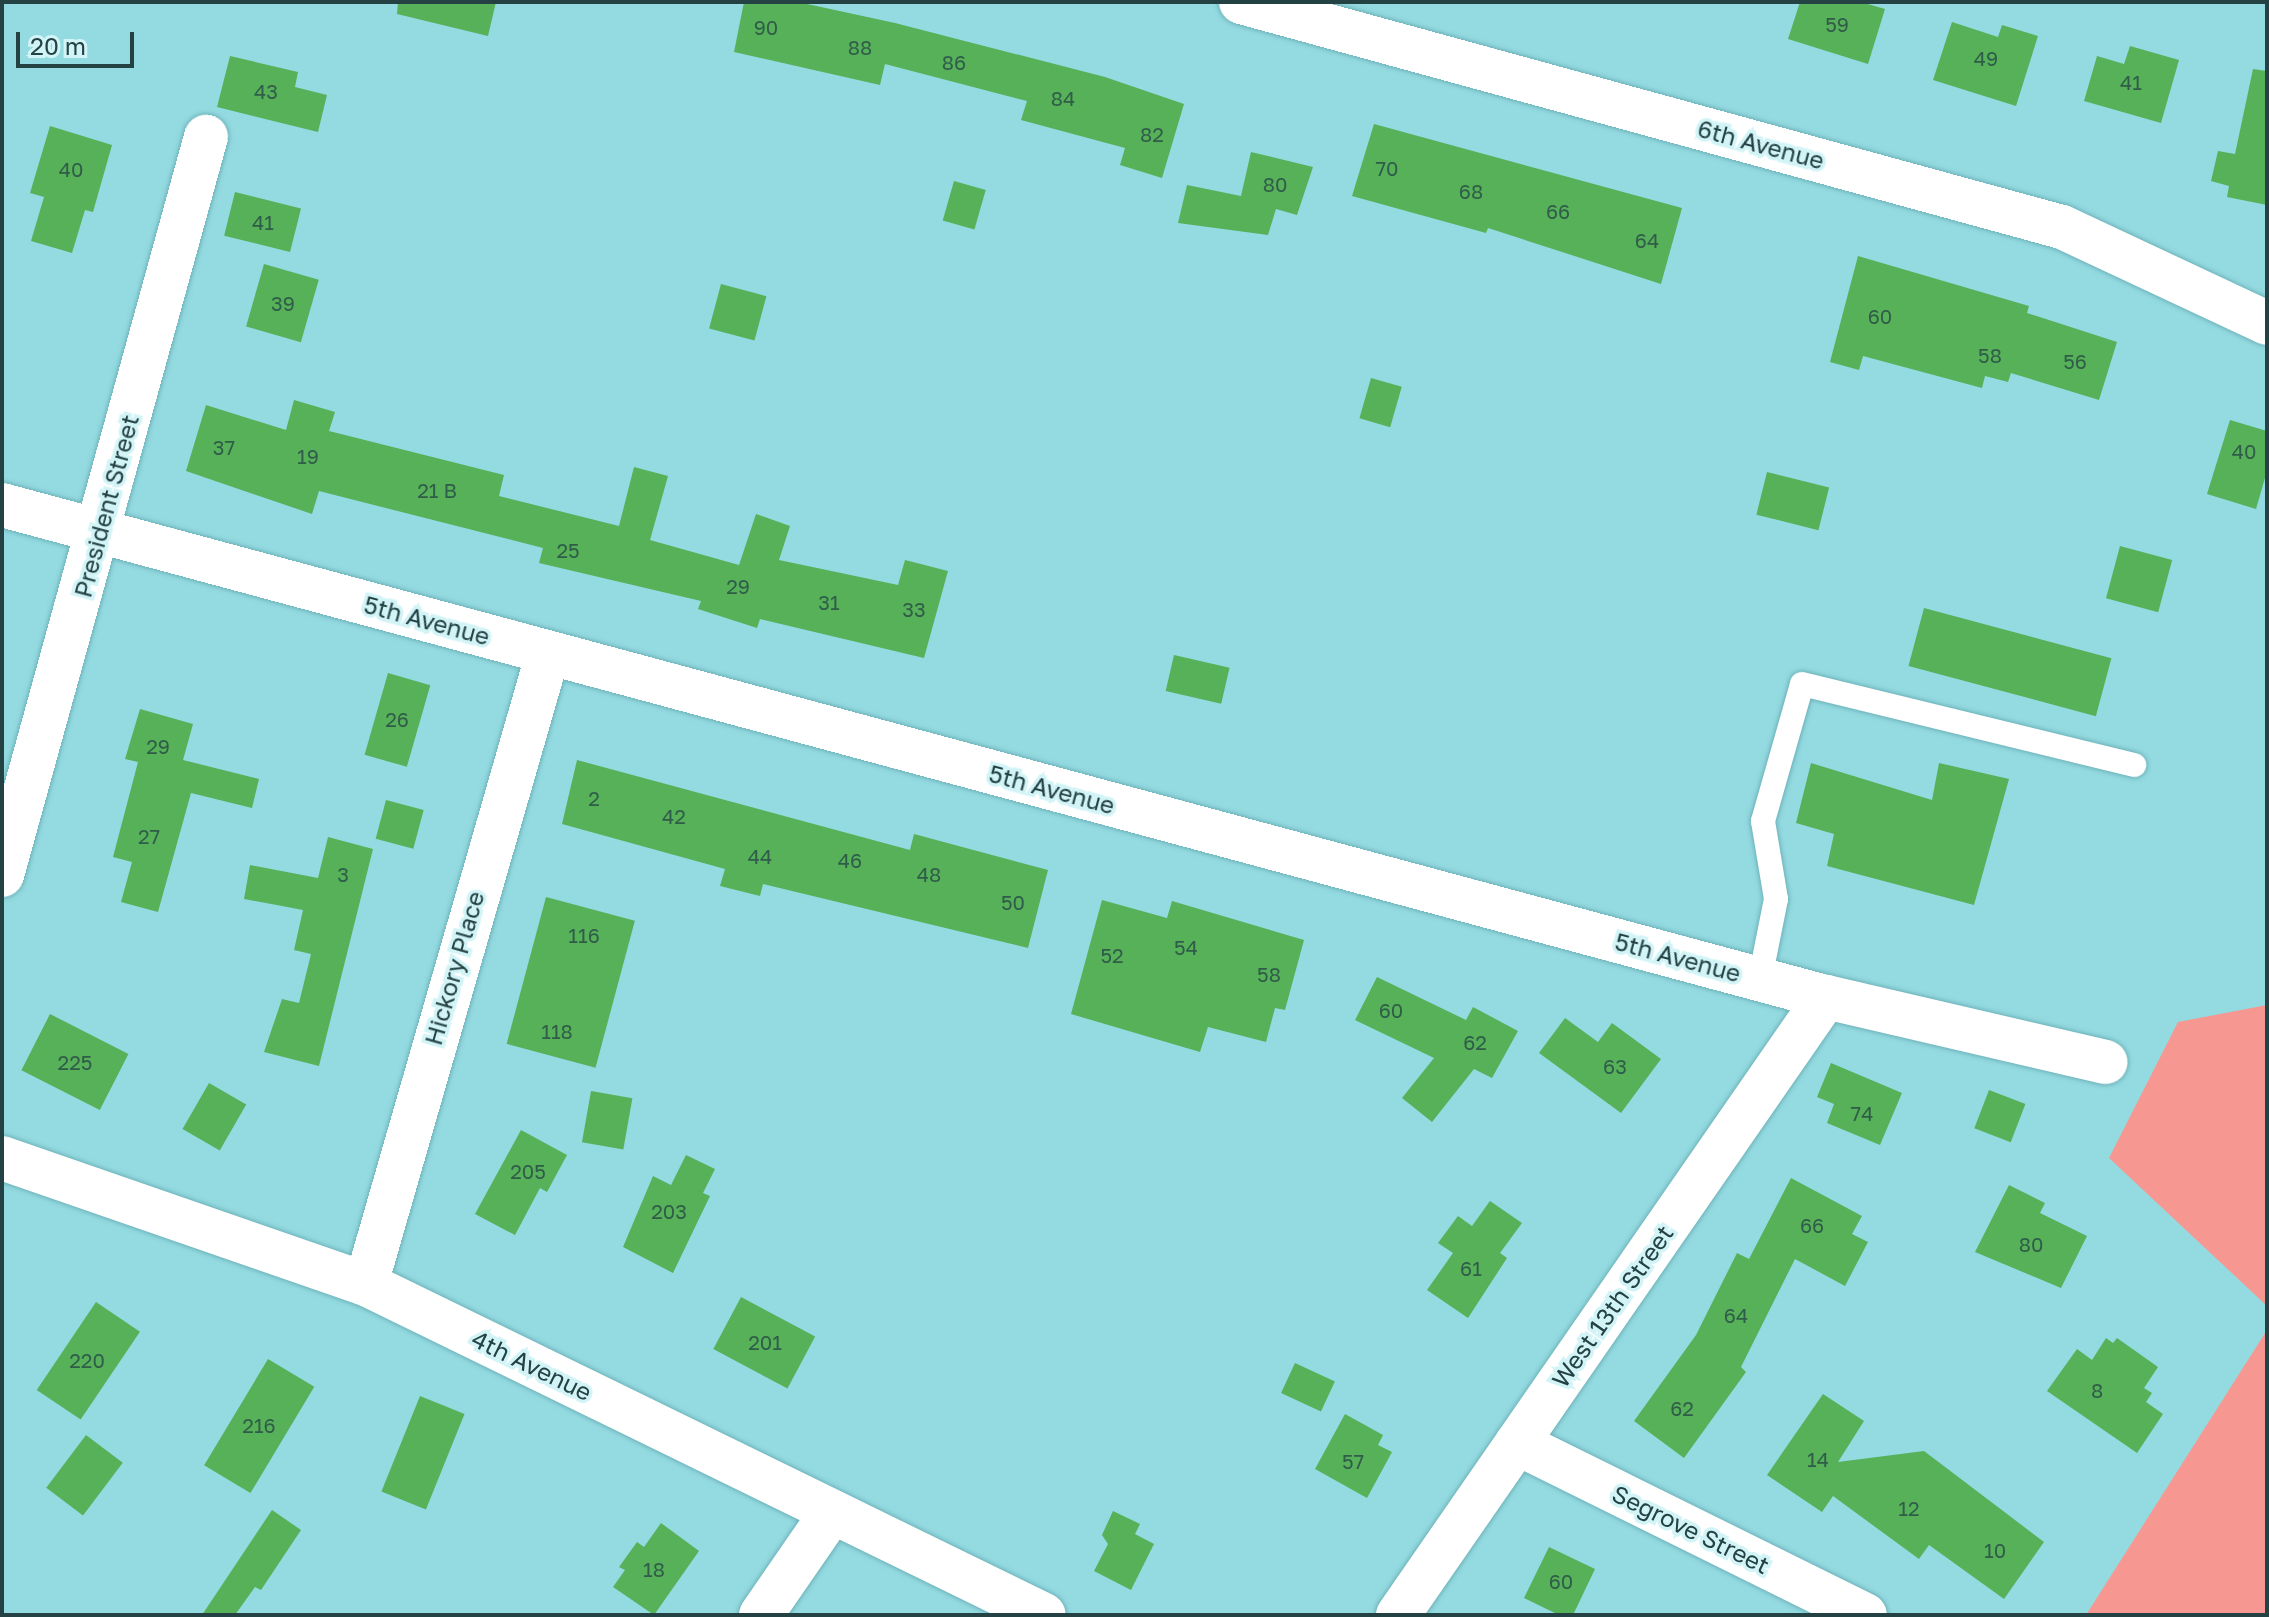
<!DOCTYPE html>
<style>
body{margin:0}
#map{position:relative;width:2269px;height:1617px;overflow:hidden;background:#94dae1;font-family:"Golos Text",sans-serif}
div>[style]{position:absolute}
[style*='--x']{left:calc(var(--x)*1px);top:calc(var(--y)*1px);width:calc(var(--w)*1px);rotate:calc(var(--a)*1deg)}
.green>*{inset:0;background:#f69891}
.building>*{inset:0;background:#56b159;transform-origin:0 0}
.roads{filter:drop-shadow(0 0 2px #6eb3ba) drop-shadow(0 0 2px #6eb3ba)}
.service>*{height:24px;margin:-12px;padding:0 12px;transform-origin:12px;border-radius:12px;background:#fff}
.minor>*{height:44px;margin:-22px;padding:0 22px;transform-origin:22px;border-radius:22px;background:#fff}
span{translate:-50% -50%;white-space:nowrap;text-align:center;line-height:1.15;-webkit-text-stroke:7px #d2f4f7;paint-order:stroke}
.number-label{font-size:20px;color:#305d49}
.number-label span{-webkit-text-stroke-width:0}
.street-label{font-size:24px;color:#244144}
.frame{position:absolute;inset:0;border:4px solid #244144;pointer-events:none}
.scale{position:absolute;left:16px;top:32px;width:118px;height:36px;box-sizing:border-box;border:4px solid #244144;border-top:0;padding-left:10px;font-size:24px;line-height:28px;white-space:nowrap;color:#244144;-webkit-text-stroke:6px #d2f4f7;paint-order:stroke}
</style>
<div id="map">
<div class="green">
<div style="clip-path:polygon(2267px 1005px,2267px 1306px,2109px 1158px,2178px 1022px)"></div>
<div style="clip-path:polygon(2267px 1330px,2267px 1615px,2086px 1615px)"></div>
</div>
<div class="building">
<div style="clip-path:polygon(398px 2px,496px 2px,488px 36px,397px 14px)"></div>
<div style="clip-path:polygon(744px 2px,798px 2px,895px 23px,1105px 77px,1184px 104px,1162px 178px,1120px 165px,1125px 148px,1021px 120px,1027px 101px,885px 64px,880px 85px,734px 52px)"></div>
<div style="clip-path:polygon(1800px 2px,1861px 2px,1885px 9px,1868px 64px,1788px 39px)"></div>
<div style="clip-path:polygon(1952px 22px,1998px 37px,2002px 25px,2038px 36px,2016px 106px,1933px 80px)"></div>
<div style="clip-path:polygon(2130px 46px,2179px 60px,2161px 123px,2084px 101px,2097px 56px,2124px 64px)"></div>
<div style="clip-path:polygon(230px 56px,298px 72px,295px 87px,327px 95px,318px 132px,217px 107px)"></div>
<div style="clip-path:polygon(2253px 69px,2267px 71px,2267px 205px,2227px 197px,2229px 186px,2211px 181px,2218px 151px,2235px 154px)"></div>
<div style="clip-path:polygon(1374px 124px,1682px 208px,1661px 284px,1488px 228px,1486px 233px,1352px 196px)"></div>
<div style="clip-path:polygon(50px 126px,112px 145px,93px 212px,85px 210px,72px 253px,31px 241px,44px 197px,30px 193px)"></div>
<div style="clip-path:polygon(1251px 152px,1313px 167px,1297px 215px,1276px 209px,1268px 235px,1178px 223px,1187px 185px,1241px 196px)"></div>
<div style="left:954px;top:181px;width:33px;height:41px;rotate:16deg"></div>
<div style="left:235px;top:192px;width:68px;height:45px;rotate:14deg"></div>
<div style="clip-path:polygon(1858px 256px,2029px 306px,2027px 313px,2117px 342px,2099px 400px,2011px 373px,2008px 382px,1985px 376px,1982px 388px,1863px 356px,1859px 370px,1830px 362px)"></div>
<div style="left:264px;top:264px;width:57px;height:65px;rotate:16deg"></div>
<div style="left:721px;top:284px;width:47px;height:46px;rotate:15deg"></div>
<div style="left:1371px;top:378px;width:32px;height:42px;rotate:16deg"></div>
<div style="clip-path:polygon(294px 400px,335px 412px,329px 431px,504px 475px,499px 496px,619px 526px,634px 467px,668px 476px,650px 540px,739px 565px,756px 514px,790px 526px,779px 560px,898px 585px,905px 560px,948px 571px,924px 658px,760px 619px,757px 628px,698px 609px,701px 601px,539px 563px,543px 548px,319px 491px,312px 514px,186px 471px,206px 405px,286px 430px)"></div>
<div style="clip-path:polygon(2230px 420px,2267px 431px,2267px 471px,2256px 509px,2207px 494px)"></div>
<div style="left:1767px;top:472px;width:64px;height:44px;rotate:14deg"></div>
<div style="left:2120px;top:546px;width:54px;height:54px;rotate:15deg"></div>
<div style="left:1924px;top:608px;width:194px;height:60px;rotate:15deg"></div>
<div style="left:1174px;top:655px;width:57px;height:37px;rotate:13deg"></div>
<div style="left:388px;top:673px;width:44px;height:85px;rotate:16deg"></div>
<div style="clip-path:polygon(140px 709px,193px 724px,183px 760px,259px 779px,252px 808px,191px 793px,158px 912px,121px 902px,132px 862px,113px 857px,138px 762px,125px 759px)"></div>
<div style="clip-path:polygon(577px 760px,910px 850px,914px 834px,1048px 870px,1028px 948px,763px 884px,760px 896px,720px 886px,725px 869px,562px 824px)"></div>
<div style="clip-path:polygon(1811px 763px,1932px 800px,1939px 763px,2009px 779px,1974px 905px,1827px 866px,1834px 834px,1796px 823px)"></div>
<div style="left:386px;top:800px;width:39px;height:40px;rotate:15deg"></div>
<div style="clip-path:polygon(328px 837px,373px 849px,319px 1066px,264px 1052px,282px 999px,299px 1003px,311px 954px,294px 950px,303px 910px,244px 899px,250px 865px,318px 878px)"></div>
<div style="left:546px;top:897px;width:92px;height:152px;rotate:15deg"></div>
<div style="clip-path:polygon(1102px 900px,1167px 918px,1172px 901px,1304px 940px,1285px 1010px,1275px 1008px,1266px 1042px,1208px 1027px,1200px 1052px,1071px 1014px)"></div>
<div style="clip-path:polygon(1377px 977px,1466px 1020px,1473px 1007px,1518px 1031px,1492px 1078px,1474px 1069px,1432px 1122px,1402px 1098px,1434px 1058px,1355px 1020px)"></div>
<div style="left:50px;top:1014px;width:88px;height:63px;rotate:27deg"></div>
<div style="clip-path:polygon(1565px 1018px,1598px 1042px,1612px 1023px,1661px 1059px,1621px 1113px,1539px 1053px)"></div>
<div style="clip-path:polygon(1831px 1063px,1902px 1093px,1880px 1145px,1827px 1123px,1834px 1104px,1817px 1097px)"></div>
<div style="left:209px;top:1083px;width:43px;height:53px;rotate:30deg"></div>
<div style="left:1989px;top:1090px;width:39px;height:41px;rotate:21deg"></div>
<div style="left:591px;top:1091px;width:42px;height:52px;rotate:10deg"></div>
<div style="clip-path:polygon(521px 1130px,567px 1155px,547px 1192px,540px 1188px,515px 1235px,475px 1214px)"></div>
<div style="clip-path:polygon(686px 1155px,715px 1169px,703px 1193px,710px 1196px,673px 1273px,623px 1247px,653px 1176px,671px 1185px)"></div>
<div style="clip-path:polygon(1791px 1178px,1862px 1216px,1852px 1234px,1868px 1242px,1845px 1286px,1795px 1259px,1741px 1367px,1746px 1372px,1684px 1458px,1634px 1421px,1696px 1335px,1737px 1253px,1749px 1259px)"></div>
<div style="clip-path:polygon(2009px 1185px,2045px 1203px,2040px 1213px,2087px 1236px,2061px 1288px,1975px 1252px)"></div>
<div style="clip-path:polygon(1490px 1201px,1522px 1223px,1500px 1253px,1507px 1258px,1468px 1318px,1427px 1290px,1453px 1253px,1438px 1243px,1458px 1216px,1472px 1226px)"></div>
<div style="left:741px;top:1297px;width:84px;height:59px;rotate:28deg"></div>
<div style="left:96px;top:1302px;width:53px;height:106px;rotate:34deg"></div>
<div style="clip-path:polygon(2106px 1338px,2113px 1343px,2117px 1338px,2158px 1367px,2144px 1388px,2152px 1393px,2146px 1402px,2163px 1414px,2137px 1453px,2047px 1391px,2077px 1349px,2092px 1360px)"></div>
<div style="left:268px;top:1359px;width:54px;height:124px;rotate:31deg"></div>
<div style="left:1295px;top:1363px;width:44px;height:33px;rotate:25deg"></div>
<div style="clip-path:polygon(1823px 1394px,1864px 1421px,1838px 1462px,1924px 1451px,2044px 1542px,2004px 1599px,1929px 1545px,1919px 1559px,1833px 1496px,1822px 1512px,1767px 1475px)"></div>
<div style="left:420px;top:1396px;width:48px;height:103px;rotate:22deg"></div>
<div style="clip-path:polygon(1345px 1414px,1383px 1435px,1378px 1445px,1392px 1452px,1367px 1498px,1315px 1469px)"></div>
<div style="left:86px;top:1435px;width:46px;height:66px;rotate:37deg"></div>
<div style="clip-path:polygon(272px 1510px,301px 1530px,261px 1590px,255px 1587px,235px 1615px,202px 1615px)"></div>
<div style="clip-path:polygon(1113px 1511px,1140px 1524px,1135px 1534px,1154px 1544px,1131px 1590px,1094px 1571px,1108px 1544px,1102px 1535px)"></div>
<div style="clip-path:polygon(661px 1523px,699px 1551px,654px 1615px,613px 1587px,625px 1570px,619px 1567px,637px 1542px,644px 1547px)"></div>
<div style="clip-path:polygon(1549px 1547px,1595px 1569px,1573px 1615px,1559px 1615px,1524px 1598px)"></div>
</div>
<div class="roads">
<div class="service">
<div style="--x:1760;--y:979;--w:82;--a:-78.7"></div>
<div style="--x:1776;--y:899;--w:79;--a:-99.5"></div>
<div style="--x:1763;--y:821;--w:142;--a:-74.1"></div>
<div style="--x:1802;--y:684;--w:342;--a:13.7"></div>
</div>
<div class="minor">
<div style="--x:1241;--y:2;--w:851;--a:15.33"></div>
<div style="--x:2062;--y:227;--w:226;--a:25.1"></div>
<div style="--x:2;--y:505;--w:1889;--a:15.1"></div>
<div style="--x:1826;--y:997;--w:287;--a:13.1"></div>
<div style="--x:2;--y:875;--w:766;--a:-74.55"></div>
<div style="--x:2;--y:1158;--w:385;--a:19.1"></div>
<div style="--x:366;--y:1284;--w:754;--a:26.02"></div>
<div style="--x:366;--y:1284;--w:657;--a:-73.91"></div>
<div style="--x:1517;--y:1443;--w:388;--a:26.3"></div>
<div style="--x:761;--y:1615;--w:125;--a:-55.4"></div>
<div style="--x:1398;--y:1615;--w:752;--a:-55.3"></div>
</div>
</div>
<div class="number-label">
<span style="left:1837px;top:24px">59</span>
<span style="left:766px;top:27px">90</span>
<span style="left:860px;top:47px">88</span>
<span style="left:1986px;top:58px">49</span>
<span style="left:954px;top:62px">86</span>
<span style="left:2131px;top:82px">41</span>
<span style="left:266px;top:91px">43</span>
<span style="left:1063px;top:98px">84</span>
<span style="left:1152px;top:134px">82</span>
<span style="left:1387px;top:168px">70</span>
<span style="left:71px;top:169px">40</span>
<span style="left:1275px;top:184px">80</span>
<span style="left:1471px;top:191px">68</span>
<span style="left:1558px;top:211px">66</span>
<span style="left:263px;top:222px">41</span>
<span style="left:1647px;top:240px">64</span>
<span style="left:283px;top:303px">39</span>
<span style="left:1880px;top:316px">60</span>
<span style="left:1990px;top:355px">58</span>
<span style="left:2075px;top:361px">56</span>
<span style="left:224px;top:447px">37</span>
<span style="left:2244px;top:451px">40</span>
<span style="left:308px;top:456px">19</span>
<span style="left:437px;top:490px">21 B</span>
<span style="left:568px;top:550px">25</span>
<span style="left:738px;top:586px">29</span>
<span style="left:829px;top:602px">31</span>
<span style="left:914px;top:609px">33</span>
<span style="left:397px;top:719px">26</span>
<span style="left:158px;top:746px">29</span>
<span style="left:594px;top:798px">2</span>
<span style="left:674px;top:816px">42</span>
<span style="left:149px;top:836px">27</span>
<span style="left:760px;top:856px">44</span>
<span style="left:850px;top:860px">46</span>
<span style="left:343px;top:874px">3</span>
<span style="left:929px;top:874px">48</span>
<span style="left:1013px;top:902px">50</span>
<span style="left:584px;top:935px">116</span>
<span style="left:1186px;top:947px">54</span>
<span style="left:1112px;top:955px">52</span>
<span style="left:1269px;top:974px">58</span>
<span style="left:1391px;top:1010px">60</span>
<span style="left:557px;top:1031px">118</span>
<span style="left:1475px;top:1042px">62</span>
<span style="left:75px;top:1062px">225</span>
<span style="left:1615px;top:1066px">63</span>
<span style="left:1862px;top:1113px">74</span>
<span style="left:528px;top:1171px">205</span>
<span style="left:669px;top:1211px">203</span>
<span style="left:1812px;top:1225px">66</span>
<span style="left:2031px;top:1244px">80</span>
<span style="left:1471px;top:1268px">61</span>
<span style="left:1736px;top:1315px">64</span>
<span style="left:765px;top:1342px">201</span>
<span style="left:87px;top:1360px">220</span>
<span style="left:2097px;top:1390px">8</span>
<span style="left:1682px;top:1408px">62</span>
<span style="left:259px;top:1425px">216</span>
<span style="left:1818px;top:1459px">14</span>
<span style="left:1353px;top:1461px">57</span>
<span style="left:1909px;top:1508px">12</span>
<span style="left:1995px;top:1550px">10</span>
<span style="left:654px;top:1569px">18</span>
<span style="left:1561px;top:1581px">60</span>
</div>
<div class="street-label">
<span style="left:1761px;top:144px;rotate:15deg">6th Avenue</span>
<span style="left:106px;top:506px;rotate:-75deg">President Street</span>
<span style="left:427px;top:620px;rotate:15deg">5th Avenue</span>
<span style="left:1052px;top:789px;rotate:15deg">5th Avenue</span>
<span style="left:1678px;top:957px;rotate:15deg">5th Avenue</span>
<span style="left:454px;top:968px;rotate:-74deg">Hickory Place</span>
<span style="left:1612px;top:1306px;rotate:-55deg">West 13th Street</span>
<span style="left:532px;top:1365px;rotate:26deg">4th Avenue</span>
<span style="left:1691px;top:1529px;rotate:26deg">Segrove Street</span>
</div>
<div class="frame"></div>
<div class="scale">20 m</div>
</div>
